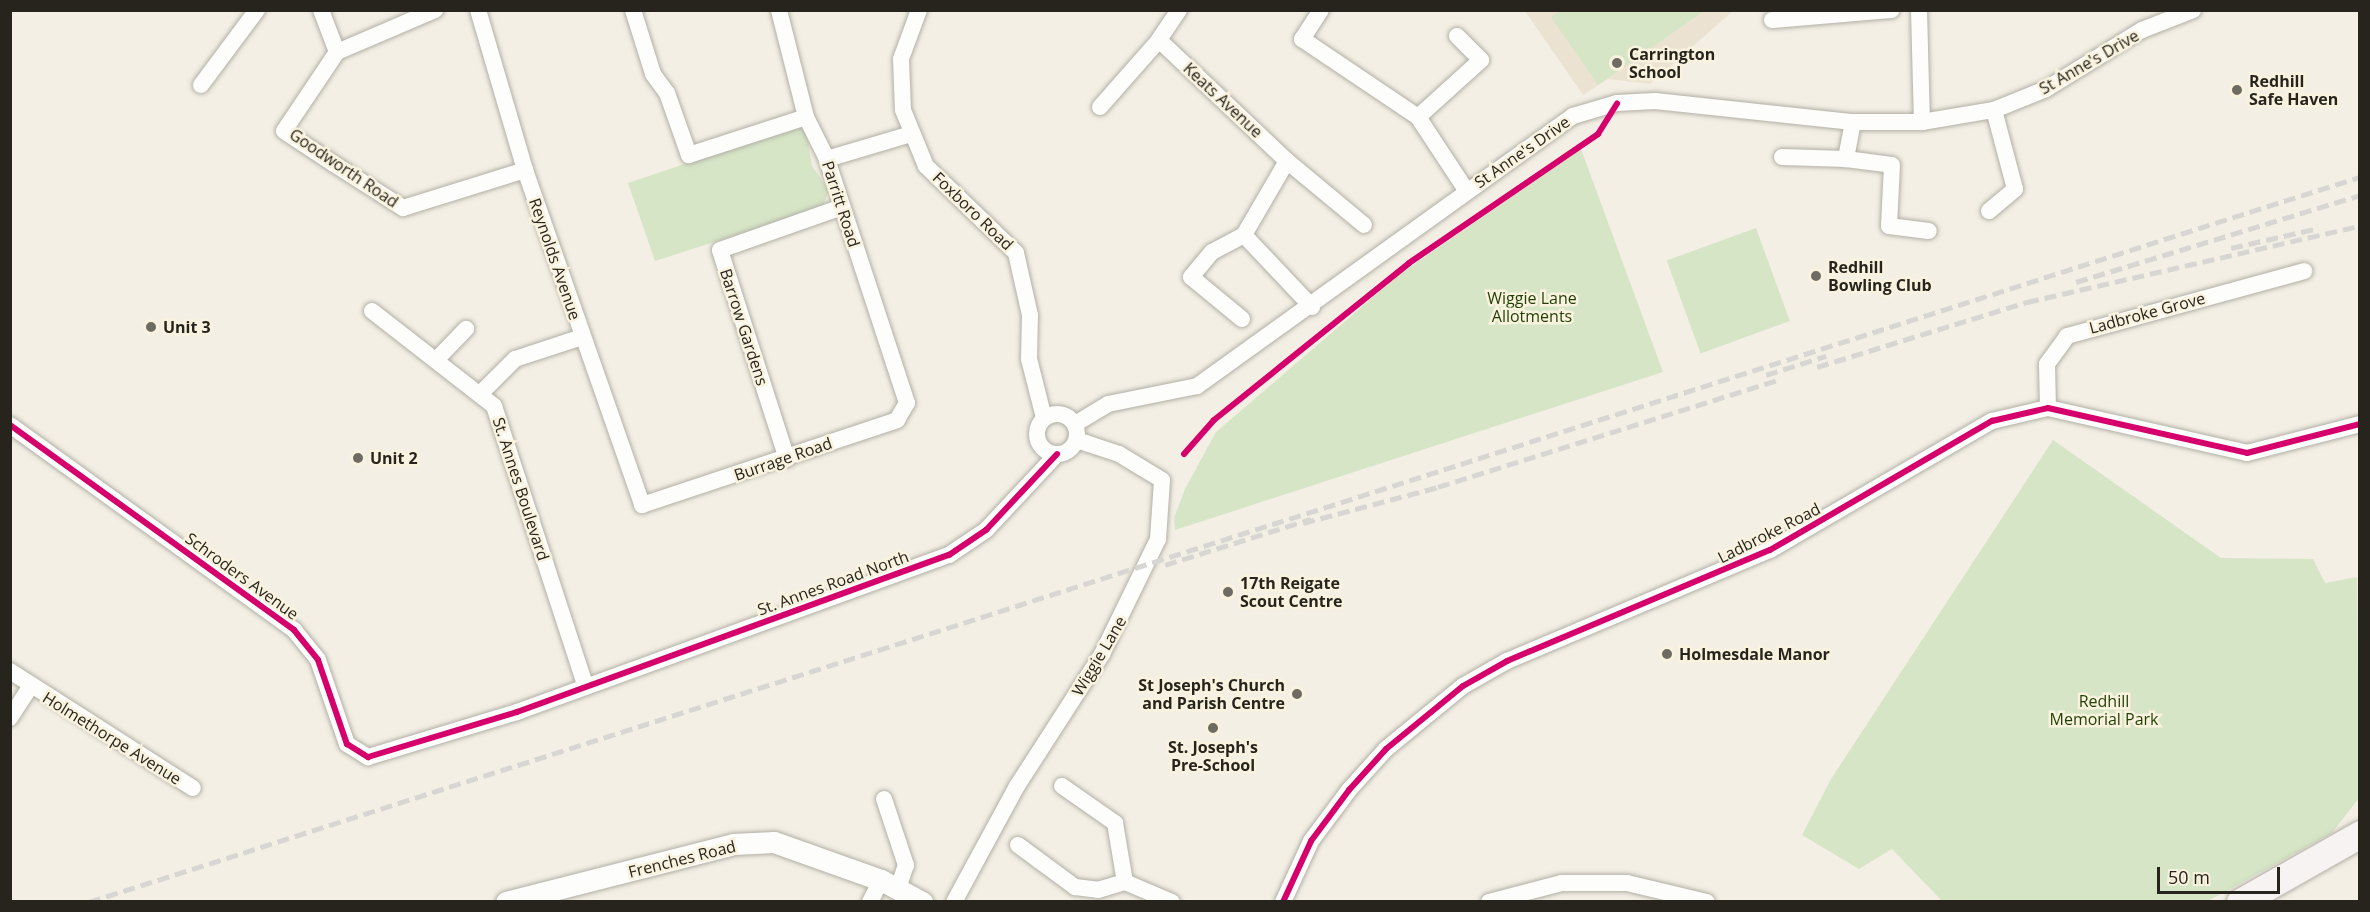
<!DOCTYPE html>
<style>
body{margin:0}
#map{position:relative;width:2370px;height:912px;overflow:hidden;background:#f3efe4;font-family:"Open Sans",sans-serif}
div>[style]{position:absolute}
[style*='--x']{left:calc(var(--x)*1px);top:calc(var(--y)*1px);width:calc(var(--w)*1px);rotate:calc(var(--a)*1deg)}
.education>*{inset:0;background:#ebe2d2}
.green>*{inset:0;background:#d6e5c6;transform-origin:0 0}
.roads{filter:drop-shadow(0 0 2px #b2afa6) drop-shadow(0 0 2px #b2afa6)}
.minor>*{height:16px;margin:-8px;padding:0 8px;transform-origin:8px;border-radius:8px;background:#fdfdfb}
.minor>.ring{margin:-8px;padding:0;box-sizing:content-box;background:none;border:16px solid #fdfdfb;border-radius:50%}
.tertiary>*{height:21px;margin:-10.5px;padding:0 10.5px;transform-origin:10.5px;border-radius:10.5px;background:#fdfdfb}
.primary>*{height:27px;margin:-13.5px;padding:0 13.5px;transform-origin:13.5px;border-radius:13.5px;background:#f7f3f2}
.rail>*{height:4.5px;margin-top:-2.25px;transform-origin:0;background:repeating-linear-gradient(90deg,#d7d6d3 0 12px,transparent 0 18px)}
.cycleway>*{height:6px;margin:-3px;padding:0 3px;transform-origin:3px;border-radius:3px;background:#d6006c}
.dots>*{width:16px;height:16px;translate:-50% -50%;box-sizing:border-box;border:3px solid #f9f2de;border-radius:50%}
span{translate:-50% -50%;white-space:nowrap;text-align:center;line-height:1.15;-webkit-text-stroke:5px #f9f2de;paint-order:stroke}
.poi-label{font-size:16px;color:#27241d;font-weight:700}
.left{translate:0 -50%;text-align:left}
.right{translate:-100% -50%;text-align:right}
.street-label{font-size:16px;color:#27241d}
.park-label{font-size:16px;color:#1f3f03}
.frame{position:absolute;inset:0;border:12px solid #27241d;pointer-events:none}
.scale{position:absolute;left:2157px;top:867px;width:123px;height:27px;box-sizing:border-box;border:3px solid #27241d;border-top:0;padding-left:8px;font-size:18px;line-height:21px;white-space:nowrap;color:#27241d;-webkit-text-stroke:4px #f9f2de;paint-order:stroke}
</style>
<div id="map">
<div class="education">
<div style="clip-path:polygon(1525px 11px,1733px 11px,1650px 84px,1608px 79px,1583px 95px)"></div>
</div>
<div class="green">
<div style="clip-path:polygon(1561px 10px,1704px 10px,1704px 11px,1598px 85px,1551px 17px)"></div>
<div style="clip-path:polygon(797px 126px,806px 130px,812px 166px,829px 190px,823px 207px,655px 261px,628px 183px)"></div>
<div style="clip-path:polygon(1581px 149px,1663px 372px,1175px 530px,1174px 518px,1185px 489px,1216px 432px,1399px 275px)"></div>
<div style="left:1756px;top:228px;width:99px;height:95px;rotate:70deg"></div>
<div style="clip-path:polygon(2053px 440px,2221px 558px,2313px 559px,2325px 583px,2357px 577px,2359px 798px,2332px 833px,2208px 901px,1942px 901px,1892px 849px,1859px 869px,1802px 835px,1831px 779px)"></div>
</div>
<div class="roads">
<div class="minor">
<div style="--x:321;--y:10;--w:45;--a:69.1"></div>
<div style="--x:337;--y:52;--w:107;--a:-23.2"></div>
<div style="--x:478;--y:10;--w:167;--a:73.6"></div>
<div style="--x:525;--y:170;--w:355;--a:70.7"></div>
<div style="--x:642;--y:505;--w:269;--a:-18.4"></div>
<div style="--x:897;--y:420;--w:20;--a:-60"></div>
<div style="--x:907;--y:403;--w:257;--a:-108.2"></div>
<div style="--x:827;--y:159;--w:47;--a:-116.6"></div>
<div style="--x:806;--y:117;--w:110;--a:-104.2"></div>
<div style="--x:633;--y:10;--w:67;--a:72.6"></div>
<div style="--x:653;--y:74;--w:24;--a:54"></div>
<div style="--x:667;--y:93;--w:66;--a:70.5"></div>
<div style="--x:689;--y:155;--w:123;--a:-18"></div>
<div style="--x:919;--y:10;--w:52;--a:110.2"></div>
<div style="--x:901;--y:59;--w:51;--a:87.8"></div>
<div style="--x:903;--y:110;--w:61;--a:67.7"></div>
<div style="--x:926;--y:166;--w:125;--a:44"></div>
<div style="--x:1016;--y:253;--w:64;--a:77.3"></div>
<div style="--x:1030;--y:315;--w:44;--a:91.3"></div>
<div style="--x:1029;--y:359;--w:61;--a:75.7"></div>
<div style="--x:1179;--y:10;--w:36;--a:124"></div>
<div style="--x:1159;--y:40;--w:176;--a:43.4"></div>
<div style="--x:1287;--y:161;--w:86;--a:120.2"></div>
<div style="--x:1244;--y:235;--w:99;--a:46.6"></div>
<div style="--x:1321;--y:10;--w:35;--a:123"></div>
<div style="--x:1302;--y:39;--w:140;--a:33.9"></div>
<div style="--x:1418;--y:117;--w:87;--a:56.7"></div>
<div style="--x:1919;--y:10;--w:112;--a:88.5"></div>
<div style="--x:1772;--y:20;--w:120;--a:-4.8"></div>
<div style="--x:337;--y:52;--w:95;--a:123.9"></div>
<div style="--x:284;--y:131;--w:60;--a:33.4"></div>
<div style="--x:334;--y:164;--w:82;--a:32.5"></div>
<div style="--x:403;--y:208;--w:128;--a:-17.3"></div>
<div style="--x:201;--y:85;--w:94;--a:-53.3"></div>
<div style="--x:1100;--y:107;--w:89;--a:-48.6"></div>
<div style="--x:1418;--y:117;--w:85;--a:-42.1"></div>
<div style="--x:1481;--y:60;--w:34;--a:-135"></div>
<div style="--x:1853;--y:122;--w:38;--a:101"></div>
<div style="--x:1846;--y:159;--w:46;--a:7.4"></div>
<div style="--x:1892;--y:165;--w:61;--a:92.8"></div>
<div style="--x:1889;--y:226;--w:40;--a:7.1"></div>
<div style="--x:1782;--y:157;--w:64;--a:1.8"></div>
<div style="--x:827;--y:159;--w:88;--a:-16.6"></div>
<div style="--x:1287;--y:161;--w:100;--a:39.7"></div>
<div style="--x:1989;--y:211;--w:34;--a:-40"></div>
<div style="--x:2015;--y:189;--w:82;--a:-104.9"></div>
<div style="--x:372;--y:311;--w:155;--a:37.9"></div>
<div style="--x:494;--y:406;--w:293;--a:71.9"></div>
<div style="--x:1242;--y:319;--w:66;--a:-140.5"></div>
<div style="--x:1191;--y:277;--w:33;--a:-50"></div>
<div style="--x:1212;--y:252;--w:36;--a:-28"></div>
<div style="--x:437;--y:359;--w:42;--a:-46"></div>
<div style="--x:481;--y:393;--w:48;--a:-45"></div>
<div style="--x:515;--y:359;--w:71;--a:-18.2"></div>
<div style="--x:2048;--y:408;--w:44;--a:-91.3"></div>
<div style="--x:2047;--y:364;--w:34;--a:-54"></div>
<div style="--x:2067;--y:336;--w:246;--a:-15.3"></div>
<div class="ring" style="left:1037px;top:414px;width:24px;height:24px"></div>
<div style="--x:1075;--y:424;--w:39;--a:-31"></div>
<div style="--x:1108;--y:404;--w:91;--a:-11.4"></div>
<div style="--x:1197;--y:386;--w:463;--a:-35.7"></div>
<div style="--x:1573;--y:116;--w:46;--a:-16.5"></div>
<div style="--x:1617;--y:103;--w:38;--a:-3"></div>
<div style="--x:1655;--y:101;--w:199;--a:6.1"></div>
<div style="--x:1853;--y:122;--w:69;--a:0"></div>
<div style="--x:1922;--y:122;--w:73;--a:-9.5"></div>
<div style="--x:1994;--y:110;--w:56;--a:-22"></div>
<div style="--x:2046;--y:89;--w:113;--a:-31.6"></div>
<div style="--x:2142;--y:30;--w:55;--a:-21.4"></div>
<div style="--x:10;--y:425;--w:350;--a:35.8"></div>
<div style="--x:294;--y:630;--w:38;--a:51"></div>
<div style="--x:318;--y:660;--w:89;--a:71"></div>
<div style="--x:347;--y:744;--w:25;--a:32"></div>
<div style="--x:368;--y:757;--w:156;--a:-16.8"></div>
<div style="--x:517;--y:712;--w:460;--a:-20"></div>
<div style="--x:949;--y:555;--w:45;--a:-34"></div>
<div style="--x:986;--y:530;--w:104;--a:-46.9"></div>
<div style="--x:787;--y:459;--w:219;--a:-107.8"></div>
<div style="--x:720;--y:250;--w:129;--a:-19.4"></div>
<div style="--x:10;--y:671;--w:217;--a:32.6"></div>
<div style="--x:10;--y:718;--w:37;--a:-57"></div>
<div style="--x:1062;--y:786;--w:65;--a:34.9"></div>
<div style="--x:1115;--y:823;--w:60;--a:80.4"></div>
<div style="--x:884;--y:799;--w:70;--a:71.6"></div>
<div style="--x:906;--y:865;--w:24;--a:109"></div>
<div style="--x:1018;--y:845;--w:71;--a:36.4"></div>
<div style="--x:1075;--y:887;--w:23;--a:7"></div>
<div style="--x:1098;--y:890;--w:28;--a:-17"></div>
<div style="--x:1125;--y:882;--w:51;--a:23.1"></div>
<div style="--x:870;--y:902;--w:25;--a:-63"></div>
<div style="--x:954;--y:902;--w:132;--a:-61.5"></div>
<div style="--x:1017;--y:786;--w:157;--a:-57.2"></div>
<div style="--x:1102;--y:654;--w:128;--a:-64"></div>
<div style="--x:1158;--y:539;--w:59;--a:-86.1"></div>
<div style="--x:1162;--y:480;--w:50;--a:-148.8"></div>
<div style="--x:1119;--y:454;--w:44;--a:-161.6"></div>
<div style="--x:1283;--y:902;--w:67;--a:-65.3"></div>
<div style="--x:1311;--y:841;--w:64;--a:-53.3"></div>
<div style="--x:1349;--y:790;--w:55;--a:-47.9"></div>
<div style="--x:1386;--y:749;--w:99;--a:-39.3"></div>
<div style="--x:1463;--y:686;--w:51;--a:-29.6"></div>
<div style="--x:1507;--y:661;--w:285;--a:-22.9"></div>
<div style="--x:1770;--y:550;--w:257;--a:-30.2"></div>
<div style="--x:1992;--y:421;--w:57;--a:-13.1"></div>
<div style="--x:2048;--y:408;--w:204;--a:12.7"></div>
<div style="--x:2247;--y:453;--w:117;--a:-14.4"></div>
<div style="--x:1489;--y:902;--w:75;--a:-14.6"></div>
<div style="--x:1562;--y:883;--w:65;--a:0"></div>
<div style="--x:1627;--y:883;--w:82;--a:13.4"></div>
</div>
<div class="tertiary">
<div style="--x:506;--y:902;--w:234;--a:-14.3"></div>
<div style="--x:733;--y:844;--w:41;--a:-2.8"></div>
<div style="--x:774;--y:842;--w:114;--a:19.6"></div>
<div style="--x:881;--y:880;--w:47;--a:28.2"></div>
</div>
<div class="primary">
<div style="--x:2240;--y:902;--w:138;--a:-29.5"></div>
</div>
</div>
<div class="rail">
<div style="--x:2231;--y:248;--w:90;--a:-12.8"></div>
<div style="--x:2076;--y:282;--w:297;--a:-17"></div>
<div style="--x:1817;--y:367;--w:220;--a:-17.2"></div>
<div style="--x:2027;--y:302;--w:342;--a:-12.9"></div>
<div style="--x:1766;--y:375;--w:63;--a:-17.6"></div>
<div style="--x:1303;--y:523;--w:140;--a:-14.9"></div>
<div style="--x:1438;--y:487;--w:359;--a:-17.5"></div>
<div style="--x:1165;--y:565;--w:153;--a:-17.5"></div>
<div style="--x:89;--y:902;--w:2384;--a:-17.71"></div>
</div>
<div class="cycleway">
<div style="--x:10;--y:425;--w:350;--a:35.8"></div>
<div style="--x:294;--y:630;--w:38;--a:51"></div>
<div style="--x:318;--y:660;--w:89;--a:71"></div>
<div style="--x:347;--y:744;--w:25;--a:32"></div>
<div style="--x:368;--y:757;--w:156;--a:-16.8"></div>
<div style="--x:517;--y:712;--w:460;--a:-20"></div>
<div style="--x:949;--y:555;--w:45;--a:-34"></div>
<div style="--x:986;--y:530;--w:104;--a:-46.9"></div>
<div style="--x:1184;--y:454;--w:45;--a:-48.6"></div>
<div style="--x:1214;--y:420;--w:250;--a:-38.8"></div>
<div style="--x:1409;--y:263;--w:229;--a:-34.3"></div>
<div style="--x:1598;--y:134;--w:36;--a:-58"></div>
<div style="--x:1283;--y:902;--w:67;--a:-65.3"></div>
<div style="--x:1311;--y:841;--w:64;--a:-53.3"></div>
<div style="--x:1349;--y:790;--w:55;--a:-47.9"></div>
<div style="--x:1386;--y:749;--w:99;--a:-39.3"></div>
<div style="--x:1463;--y:686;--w:51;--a:-29.6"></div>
<div style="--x:1507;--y:661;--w:285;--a:-22.9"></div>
<div style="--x:1770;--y:550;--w:257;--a:-30.2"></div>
<div style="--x:1992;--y:421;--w:57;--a:-13.1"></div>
<div style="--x:2048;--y:408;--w:204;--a:12.7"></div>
<div style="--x:2247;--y:453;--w:117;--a:-14.4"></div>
</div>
<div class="dots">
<div style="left:1617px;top:63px;background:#6e6b63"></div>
<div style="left:2237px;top:90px;background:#6e6b63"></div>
<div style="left:1816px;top:276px;background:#6e6b63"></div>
<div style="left:151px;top:327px;background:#6e6b63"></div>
<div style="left:358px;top:458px;background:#6e6b63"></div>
<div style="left:1228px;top:592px;background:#6e6b63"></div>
<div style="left:1667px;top:654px;background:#6e6b63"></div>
<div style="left:1297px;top:694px;background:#6e6b63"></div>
<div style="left:1213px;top:728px;background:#6e6b63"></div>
</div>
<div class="poi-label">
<span class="left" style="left:1629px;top:63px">Carrington<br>School</span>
<span class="left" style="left:2249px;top:90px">Redhill<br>Safe Haven</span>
<span class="left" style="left:1828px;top:276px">Redhill<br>Bowling Club</span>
<span class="left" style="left:163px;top:327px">Unit 3</span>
<span class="left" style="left:370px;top:458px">Unit 2</span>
<span class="left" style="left:1240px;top:592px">17th Reigate<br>Scout Centre</span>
<span class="left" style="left:1679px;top:654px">Holmesdale Manor</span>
<span class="right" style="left:1285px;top:694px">St Joseph's Church<br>and Parish Centre</span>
<span style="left:1213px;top:756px">St. Joseph's<br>Pre-School</span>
</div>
<div class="street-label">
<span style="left:2089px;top:62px;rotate:-30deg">St Anne's Drive</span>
<span style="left:1223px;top:100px;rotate:43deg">Keats Avenue</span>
<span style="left:1522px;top:152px;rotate:-35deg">St Anne's Drive</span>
<span style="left:344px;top:168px;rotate:34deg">Goodworth Road</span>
<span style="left:841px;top:204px;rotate:72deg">Parritt Road</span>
<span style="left:973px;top:211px;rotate:44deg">Foxboro Road</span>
<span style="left:555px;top:259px;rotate:71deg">Reynolds Avenue</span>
<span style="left:2147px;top:313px;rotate:-15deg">Ladbroke Grove</span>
<span style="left:744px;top:327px;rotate:72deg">Barrow Gardens</span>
<span style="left:783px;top:459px;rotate:-19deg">Burrage Road</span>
<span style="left:521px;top:489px;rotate:72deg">St. Annes Boulevard</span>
<span style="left:1769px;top:533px;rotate:-27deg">Ladbroke Road</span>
<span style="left:242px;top:576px;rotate:36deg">Schroders Avenue</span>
<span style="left:833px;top:583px;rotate:-20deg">St. Annes Road North</span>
<span style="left:1099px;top:656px;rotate:-59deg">Wiggie Lane</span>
<span style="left:112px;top:738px;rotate:32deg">Holmethorpe Avenue</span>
<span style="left:682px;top:859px;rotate:-14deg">Frenches Road</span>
</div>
<div class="park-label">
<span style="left:1532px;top:307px">Wiggie Lane<br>Allotments</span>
<span style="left:2104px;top:710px">Redhill<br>Memorial Park</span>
</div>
<div class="frame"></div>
<div class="scale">50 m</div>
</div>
